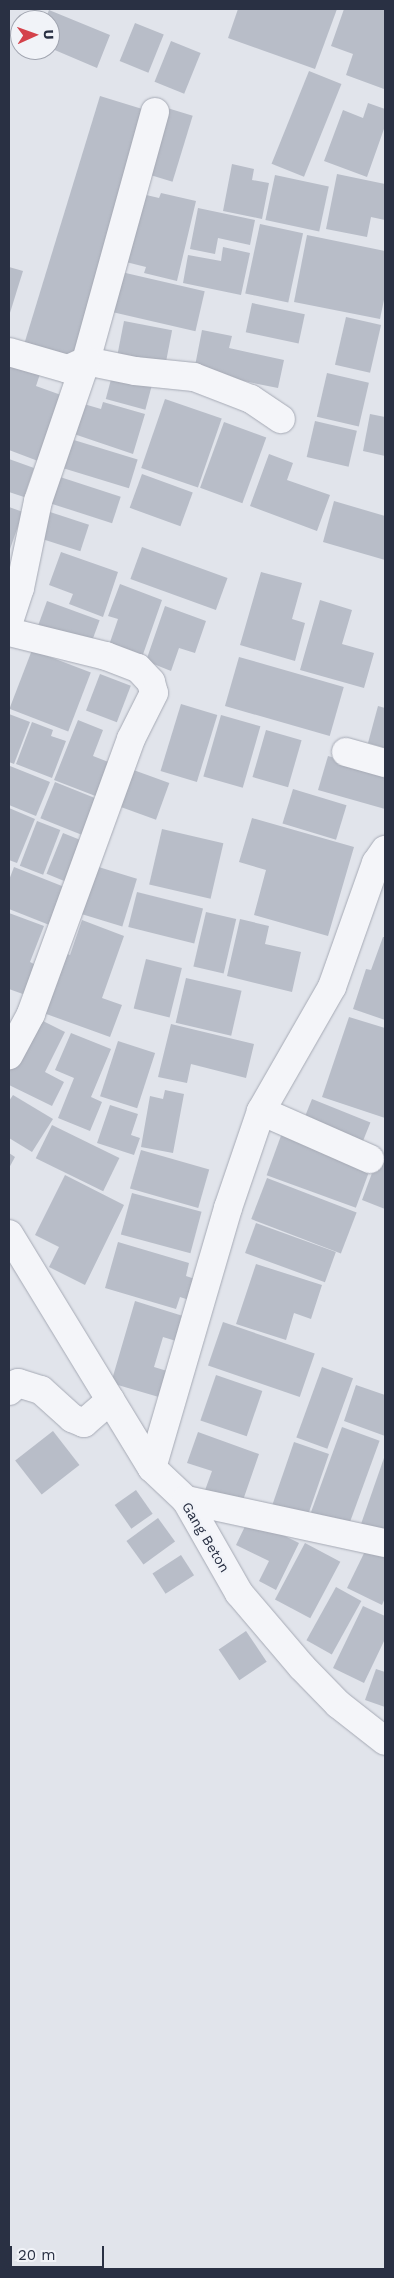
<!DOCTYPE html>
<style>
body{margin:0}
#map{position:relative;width:394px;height:2278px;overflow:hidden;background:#e1e4eb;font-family:"Work Sans",sans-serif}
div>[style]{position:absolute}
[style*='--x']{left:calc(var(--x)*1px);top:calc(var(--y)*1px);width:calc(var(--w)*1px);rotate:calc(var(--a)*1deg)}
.building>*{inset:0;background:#b8bdc8;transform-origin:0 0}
.roads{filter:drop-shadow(0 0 1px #a6aab5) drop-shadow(0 0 1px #a6aab5)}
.minor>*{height:28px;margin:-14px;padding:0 14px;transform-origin:14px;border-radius:14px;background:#f4f5f9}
span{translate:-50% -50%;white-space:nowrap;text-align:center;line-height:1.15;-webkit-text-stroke:5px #f1f3f8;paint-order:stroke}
.street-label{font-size:14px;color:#293043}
.frame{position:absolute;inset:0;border:10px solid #293043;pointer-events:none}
.north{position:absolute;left:10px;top:10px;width:50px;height:50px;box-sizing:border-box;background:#f1f3f8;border:1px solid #a1a5b0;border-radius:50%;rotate:88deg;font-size:14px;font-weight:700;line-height:20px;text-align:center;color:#293043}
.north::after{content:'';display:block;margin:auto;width:18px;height:22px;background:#d4424b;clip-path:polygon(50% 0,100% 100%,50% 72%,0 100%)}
.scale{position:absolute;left:10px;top:2246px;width:94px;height:22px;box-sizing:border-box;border:2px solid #293043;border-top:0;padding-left:6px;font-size:15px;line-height:18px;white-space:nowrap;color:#293043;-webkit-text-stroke:4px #f1f3f8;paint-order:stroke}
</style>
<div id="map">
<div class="building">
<div style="clip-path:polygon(238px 9px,337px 9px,315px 69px,228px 38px)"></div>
<div style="clip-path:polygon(344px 9px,385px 9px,384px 89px,346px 75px,353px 54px,331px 46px)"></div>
<div style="clip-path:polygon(49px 10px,110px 35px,97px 68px,50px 48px,50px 20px,45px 20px)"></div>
<div style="left:135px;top:23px;width:31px;height:41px;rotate:22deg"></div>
<div style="left:171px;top:41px;width:32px;height:44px;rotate:22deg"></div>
<div style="left:309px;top:71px;width:35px;height:100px;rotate:22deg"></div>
<div style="left:100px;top:96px;width:51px;height:260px;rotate:17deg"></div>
<div style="clip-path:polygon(368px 103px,385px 109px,385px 126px,367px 177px,324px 161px,343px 110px,363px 118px)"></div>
<div style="left:164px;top:107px;width:30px;height:69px;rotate:17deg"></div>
<div style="clip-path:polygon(232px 164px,254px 169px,252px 180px,269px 183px,262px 219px,223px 211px)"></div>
<div style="clip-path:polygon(337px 174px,385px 184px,385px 220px,371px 217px,367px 237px,326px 229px)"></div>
<div style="left:275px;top:175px;width:55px;height:46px;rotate:12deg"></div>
<div style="clip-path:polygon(161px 193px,196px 201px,177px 281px,144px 273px,146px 267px,126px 262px,142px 194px,159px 198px)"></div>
<div style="clip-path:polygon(198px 208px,255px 220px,250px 245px,218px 238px,215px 254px,190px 249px)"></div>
<div style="left:260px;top:224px;width:44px;height:71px;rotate:12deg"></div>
<div style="clip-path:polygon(307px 235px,385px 251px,385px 295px,380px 319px,294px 302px)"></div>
<div style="clip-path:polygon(223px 247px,250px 253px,241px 295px,183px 283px,188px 255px,221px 261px)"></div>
<div style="clip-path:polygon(9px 267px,23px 271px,9px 316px)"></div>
<div style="left:117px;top:271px;width:90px;height:41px;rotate:13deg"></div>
<div style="left:252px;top:303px;width:54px;height:30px;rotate:12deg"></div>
<div style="left:346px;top:317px;width:36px;height:49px;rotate:13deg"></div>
<div style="left:124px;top:321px;width:49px;height:36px;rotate:11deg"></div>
<div style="clip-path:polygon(202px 330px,232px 336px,229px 348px,284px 360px,278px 388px,194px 371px)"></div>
<div style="clip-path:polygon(9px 362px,40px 374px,36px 386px,61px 395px,38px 461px,9px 450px)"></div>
<div style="left:113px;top:372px;width:41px;height:28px;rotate:15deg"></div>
<div style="left:327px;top:373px;width:43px;height:45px;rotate:13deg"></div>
<div style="left:165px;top:399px;width:60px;height:73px;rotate:19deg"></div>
<div style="clip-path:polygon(77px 402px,101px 409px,103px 402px,145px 414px,133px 454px,68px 432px)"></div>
<div style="clip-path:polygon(370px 414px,385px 417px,385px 456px,363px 451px)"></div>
<div style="left:315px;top:421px;width:43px;height:37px;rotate:13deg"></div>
<div style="left:224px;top:422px;width:45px;height:70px;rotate:20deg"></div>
<div style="left:64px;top:437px;width:77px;height:30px;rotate:17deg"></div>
<div style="clip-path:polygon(269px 454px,293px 463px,287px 480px,330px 495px,317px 531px,250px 506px)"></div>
<div style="clip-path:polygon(9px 459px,34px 468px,24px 497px,9px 492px)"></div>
<div style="left:142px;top:474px;width:54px;height:36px;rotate:20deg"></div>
<div style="left:57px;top:476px;width:67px;height:28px;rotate:18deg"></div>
<div style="clip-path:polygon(334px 501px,385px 516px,385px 560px,323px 542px)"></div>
<div style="clip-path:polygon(9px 507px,23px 512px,9px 552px)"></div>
<div style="left:50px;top:512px;width:41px;height:28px;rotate:18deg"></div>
<div style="left:142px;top:547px;width:91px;height:34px;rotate:20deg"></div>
<div style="clip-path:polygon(61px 552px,118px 572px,103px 617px,69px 604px,73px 594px,49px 585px)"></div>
<div style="clip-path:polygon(261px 572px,302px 583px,292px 619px,305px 623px,295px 661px,240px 645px)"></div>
<div style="clip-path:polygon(120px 584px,162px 600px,140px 663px,107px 651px,118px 619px,108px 616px)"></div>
<div style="clip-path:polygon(320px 600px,352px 610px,342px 644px,374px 653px,364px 688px,300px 670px)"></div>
<div style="left:47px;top:601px;width:56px;height:31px;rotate:20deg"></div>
<div style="clip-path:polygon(165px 606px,206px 621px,195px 653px,179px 648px,171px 671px,146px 661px)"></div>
<div style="left:32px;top:650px;width:63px;height:63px;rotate:21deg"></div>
<div style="left:239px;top:657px;width:109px;height:51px;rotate:16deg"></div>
<div style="left:100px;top:674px;width:33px;height:39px;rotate:21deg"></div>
<div style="left:181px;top:704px;width:38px;height:70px;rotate:17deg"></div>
<div style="clip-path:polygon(378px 706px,385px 708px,385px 748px,368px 743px)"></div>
<div style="clip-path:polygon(9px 714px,30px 722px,14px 764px,9px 762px)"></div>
<div style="left:221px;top:715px;width:41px;height:64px;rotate:16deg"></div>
<div style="clip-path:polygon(78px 720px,103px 730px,93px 756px,111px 763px,98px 797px,54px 780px)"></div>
<div style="clip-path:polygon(32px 722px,53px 730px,51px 736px,66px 741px,52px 778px,16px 764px)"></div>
<div style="left:266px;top:730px;width:37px;height:49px;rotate:16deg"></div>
<div style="clip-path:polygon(328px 756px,385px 773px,385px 809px,318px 790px)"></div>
<div style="clip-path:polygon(10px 766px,50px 782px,36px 816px,9px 805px)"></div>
<div style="left:128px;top:768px;width:44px;height:39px;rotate:20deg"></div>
<div style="left:55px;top:782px;width:45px;height:39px;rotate:22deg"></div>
<div style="left:293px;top:789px;width:56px;height:36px;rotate:17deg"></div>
<div style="clip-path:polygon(9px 808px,35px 819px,17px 863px,9px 860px)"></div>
<div style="clip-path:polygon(252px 818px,354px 847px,328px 936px,254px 915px,266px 870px,239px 862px)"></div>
<div style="left:37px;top:821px;width:25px;height:48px;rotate:21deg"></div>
<div style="left:162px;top:829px;width:63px;height:57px;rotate:13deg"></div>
<div style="left:63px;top:833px;width:29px;height:44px;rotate:22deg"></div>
<div style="left:92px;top:865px;width:47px;height:50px;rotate:17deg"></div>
<div style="clip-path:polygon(14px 867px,72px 890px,57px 928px,9px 909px,9px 880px)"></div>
<div style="left:137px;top:892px;width:68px;height:36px;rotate:14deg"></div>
<div style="left:206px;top:912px;width:31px;height:56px;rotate:13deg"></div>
<div style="clip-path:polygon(9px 913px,44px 926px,30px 962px,42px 968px,31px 997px,9px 989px)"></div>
<div style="clip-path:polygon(240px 919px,269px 926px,265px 944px,301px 952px,292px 992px,227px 976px)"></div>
<div style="clip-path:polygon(82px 920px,124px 936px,102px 998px,122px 1005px,110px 1037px,38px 1011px,60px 951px,70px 955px)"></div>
<div style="clip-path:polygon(383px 937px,385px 937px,385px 1020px,353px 1009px,366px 969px,371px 970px)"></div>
<div style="left:146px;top:959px;width:37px;height:51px;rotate:14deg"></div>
<div style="left:186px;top:978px;width:57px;height:46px;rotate:13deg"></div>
<div style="clip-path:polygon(35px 1017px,65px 1032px,45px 1072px,64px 1082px,52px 1106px,9px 1085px,9px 1069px)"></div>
<div style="clip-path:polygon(349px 1017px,385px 1028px,385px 1118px,322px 1097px)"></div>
<div style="clip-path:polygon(171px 1024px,254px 1044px,246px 1078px,191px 1064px,187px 1083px,158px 1077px)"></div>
<div style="clip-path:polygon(71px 1033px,111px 1049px,91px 1097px,102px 1102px,90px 1131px,58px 1118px,74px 1078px,55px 1070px)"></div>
<div style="left:118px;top:1041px;width:39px;height:58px;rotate:18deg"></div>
<div style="clip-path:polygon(165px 1090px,184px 1094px,173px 1153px,141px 1147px,150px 1096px,163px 1099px)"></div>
<div style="clip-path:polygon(13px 1095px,53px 1119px,32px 1152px,9px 1138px,9px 1101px)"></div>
<div style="left:312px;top:1099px;width:63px;height:29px;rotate:22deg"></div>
<div style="clip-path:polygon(110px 1105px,138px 1114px,131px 1135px,140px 1138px,134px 1155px,97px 1143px)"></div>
<div style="left:52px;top:1125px;width:75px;height:37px;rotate:26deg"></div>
<div style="left:282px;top:1133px;width:95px;height:45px;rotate:20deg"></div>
<div style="left:141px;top:1150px;width:71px;height:40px;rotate:16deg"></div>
<div style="clip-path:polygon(9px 1153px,15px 1157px,9px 1168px)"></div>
<div style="clip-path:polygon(378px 1157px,385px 1159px,385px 1209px,362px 1200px)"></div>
<div style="clip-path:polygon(65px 1175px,124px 1205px,85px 1285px,49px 1267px,59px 1247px,35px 1235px)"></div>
<div style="left:267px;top:1178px;width:96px;height:44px;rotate:21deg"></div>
<div style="left:132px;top:1193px;width:72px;height:43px;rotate:15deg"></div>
<div style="left:256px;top:1223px;width:85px;height:32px;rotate:20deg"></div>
<div style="clip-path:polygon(118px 1242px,189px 1263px,186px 1276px,198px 1280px,192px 1301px,180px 1297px,176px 1309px,105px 1288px)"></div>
<div style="clip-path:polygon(256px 1264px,322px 1285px,311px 1319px,294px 1313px,286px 1340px,236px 1324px)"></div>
<div style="clip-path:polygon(135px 1301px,183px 1316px,176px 1341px,163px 1337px,154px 1367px,177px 1374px,169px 1400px,111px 1383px)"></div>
<div style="left:223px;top:1322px;width:97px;height:46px;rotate:19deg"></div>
<div style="left:322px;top:1367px;width:33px;height:75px;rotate:20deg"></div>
<div style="left:216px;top:1375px;width:49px;height:48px;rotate:19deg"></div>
<div style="clip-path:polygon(356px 1385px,385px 1395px,385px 1436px,344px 1421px)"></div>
<div style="left:342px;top:1427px;width:40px;height:91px;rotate:20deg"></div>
<div style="left:53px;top:1431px;width:43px;height:48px;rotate:52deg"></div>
<div style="clip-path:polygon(198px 1432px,259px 1454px,241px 1506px,204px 1493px,212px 1471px,187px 1463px)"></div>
<div style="left:294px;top:1442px;width:37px;height:73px;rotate:19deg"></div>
<div style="clip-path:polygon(385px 1455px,385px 1533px,361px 1524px)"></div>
<div style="left:136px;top:1490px;width:29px;height:26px;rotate:55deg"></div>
<div style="left:158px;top:1518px;width:29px;height:39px;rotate:54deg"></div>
<div style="clip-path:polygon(249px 1518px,299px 1543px,276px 1590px,259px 1581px,269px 1561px,236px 1545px)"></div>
<div style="left:305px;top:1543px;width:40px;height:64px;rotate:28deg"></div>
<div style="clip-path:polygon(369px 1543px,385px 1551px,385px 1598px,382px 1605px,347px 1588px)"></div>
<div style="left:181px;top:1555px;width:24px;height:34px;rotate:57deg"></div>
<div style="left:336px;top:1587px;width:29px;height:61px;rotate:29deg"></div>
<div style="clip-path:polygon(363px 1606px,385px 1616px,385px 1639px,364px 1683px,333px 1668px)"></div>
<div style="left:246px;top:1631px;width:37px;height:33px;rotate:56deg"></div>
<div style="clip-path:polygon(376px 1669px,385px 1672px,385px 1707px,365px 1700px)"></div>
</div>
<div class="roads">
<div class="minor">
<div style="--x:155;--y:112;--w:258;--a:105.5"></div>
<div style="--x:86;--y:361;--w:50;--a:11.5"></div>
<div style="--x:135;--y:371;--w:59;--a:5.8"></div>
<div style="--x:194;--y:377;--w:61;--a:21.1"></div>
<div style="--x:251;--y:399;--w:36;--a:34"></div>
<div style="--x:9;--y:352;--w:61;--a:16.1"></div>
<div style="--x:68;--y:369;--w:20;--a:-24"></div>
<div style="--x:86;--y:361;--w:148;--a:108.9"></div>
<div style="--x:38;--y:501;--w:89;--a:101.7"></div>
<div style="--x:20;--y:588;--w:35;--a:108"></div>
<div style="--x:9;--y:632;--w:100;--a:13.9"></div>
<div style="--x:106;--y:656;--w:34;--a:21"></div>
<div style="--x:138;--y:668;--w:19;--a:47"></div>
<div style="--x:151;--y:682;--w:11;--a:75"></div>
<div style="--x:154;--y:693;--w:51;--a:116.6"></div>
<div style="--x:131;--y:739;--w:293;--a:110"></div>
<div style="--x:31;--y:1014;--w:47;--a:118.2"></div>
<div style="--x:346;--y:752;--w:41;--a:15.8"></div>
<div style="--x:261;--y:1111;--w:119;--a:23.8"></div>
<div style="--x:9;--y:1234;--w:274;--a:58.6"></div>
<div style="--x:152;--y:1468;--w:47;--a:43.3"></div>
<div style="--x:186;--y:1500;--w:107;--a:60.3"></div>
<div style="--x:239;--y:1593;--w:97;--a:49.6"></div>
<div style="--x:302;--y:1667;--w:52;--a:45.8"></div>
<div style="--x:338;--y:1704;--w:60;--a:38.2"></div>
<div style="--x:9;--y:1391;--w:12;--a:-42"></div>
<div style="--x:18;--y:1383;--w:24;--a:17"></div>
<div style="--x:41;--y:1390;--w:42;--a:42.1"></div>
<div style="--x:72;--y:1418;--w:13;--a:23"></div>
<div style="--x:84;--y:1423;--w:35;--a:-41"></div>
<div style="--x:152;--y:1468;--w:271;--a:-73.7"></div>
<div style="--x:228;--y:1208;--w:102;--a:-71.2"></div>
<div style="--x:261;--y:1111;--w:143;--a:-60.2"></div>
<div style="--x:332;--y:987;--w:132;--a:-70.5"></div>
<div style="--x:376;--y:863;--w:16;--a:-55"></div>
<div style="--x:186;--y:1500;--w:204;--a:12.2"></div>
</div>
</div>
<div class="street-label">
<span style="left:206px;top:1537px;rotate:59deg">Gang Beton</span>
</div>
<div class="frame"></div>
<div class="north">U</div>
<div class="scale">20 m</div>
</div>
